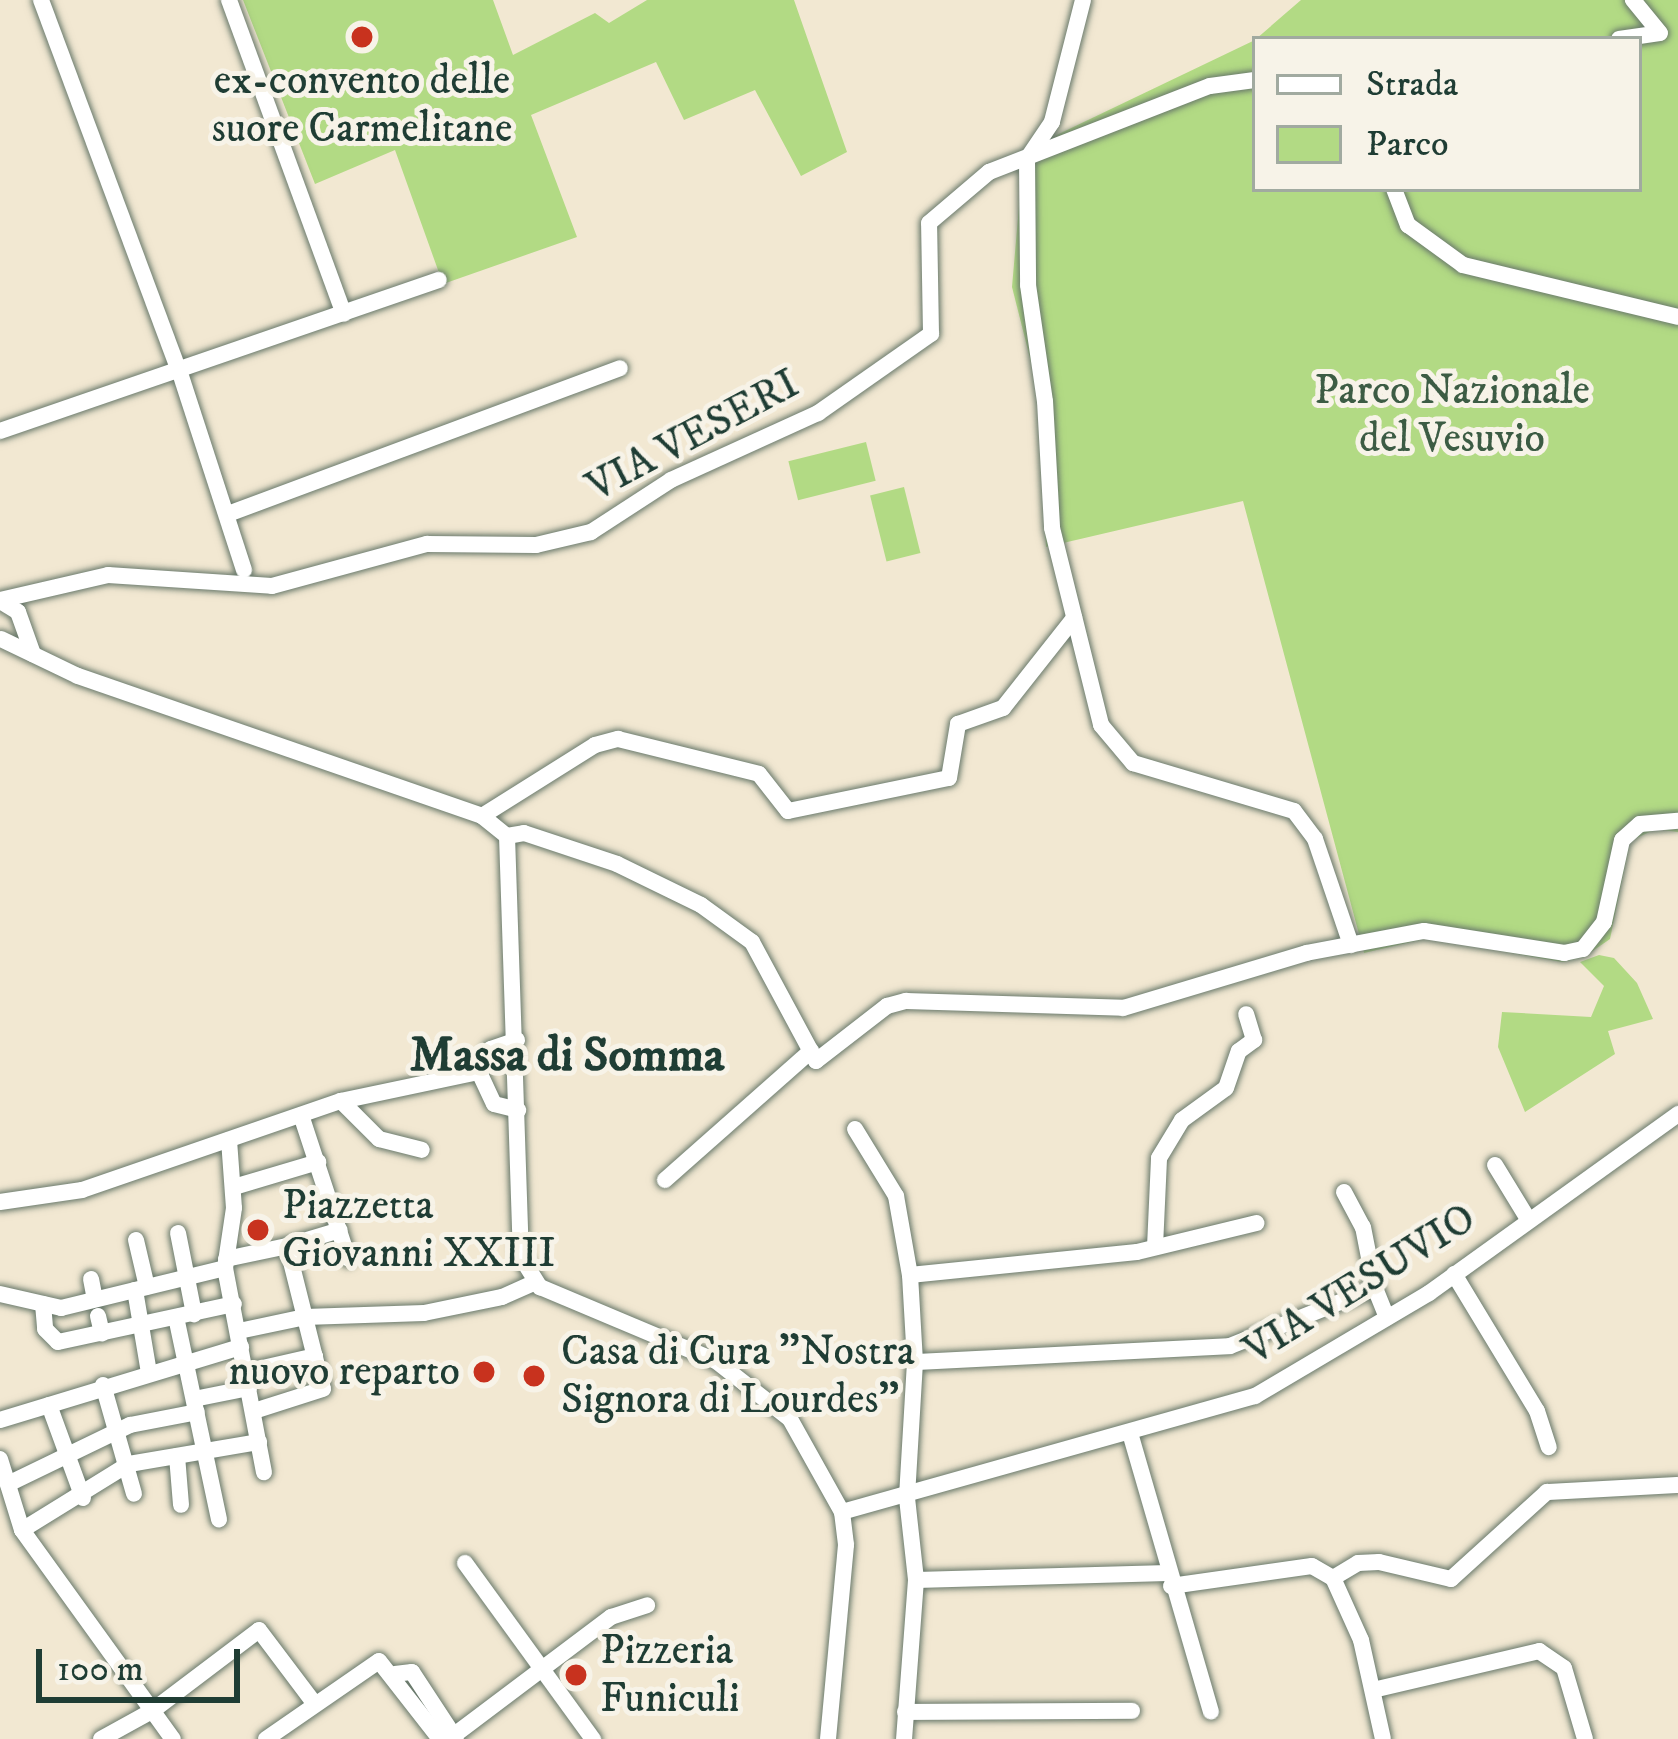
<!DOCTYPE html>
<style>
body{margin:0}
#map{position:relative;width:1678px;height:1739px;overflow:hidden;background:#f2e8d2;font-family:"IM FELL DW Pica",serif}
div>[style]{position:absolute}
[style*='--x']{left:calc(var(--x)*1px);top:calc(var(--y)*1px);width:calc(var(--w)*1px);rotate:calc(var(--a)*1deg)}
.green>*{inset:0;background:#b2da84;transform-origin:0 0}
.roads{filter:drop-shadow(0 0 3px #69796b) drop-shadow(0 0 3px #69796b)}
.minor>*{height:16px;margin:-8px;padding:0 8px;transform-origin:8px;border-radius:8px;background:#fff}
.dots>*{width:33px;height:33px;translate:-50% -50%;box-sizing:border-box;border:6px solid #f7f3e8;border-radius:50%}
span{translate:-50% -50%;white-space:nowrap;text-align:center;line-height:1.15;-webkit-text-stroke:10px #f7f3e8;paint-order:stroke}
.poi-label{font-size:42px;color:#1f3d34}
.left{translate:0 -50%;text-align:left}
.right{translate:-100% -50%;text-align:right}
.park-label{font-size:42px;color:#3c5c44}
.street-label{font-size:42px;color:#1f3d34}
.quarter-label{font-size:48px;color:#1f3d34;font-weight:700}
.legend{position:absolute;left:1252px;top:36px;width:390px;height:156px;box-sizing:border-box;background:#f7f3e8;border:3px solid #a1aaa0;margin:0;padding:15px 21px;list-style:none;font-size:36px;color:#1f3d34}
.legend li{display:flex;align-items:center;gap:24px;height:60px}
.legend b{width:60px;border:3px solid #a1aaa0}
.scale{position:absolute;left:36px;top:1649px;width:204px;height:54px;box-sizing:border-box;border:6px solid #1f3d34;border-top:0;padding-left:15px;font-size:36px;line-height:42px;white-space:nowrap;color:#1f3d34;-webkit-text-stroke:9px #f7f3e8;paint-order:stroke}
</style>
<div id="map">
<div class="green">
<div style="clip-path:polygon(243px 0,493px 0,513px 55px,595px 13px,609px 23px,647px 0,794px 0,847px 152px,801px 176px,755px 90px,684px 120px,656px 62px,531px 115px,577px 237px,443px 284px,395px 150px,315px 184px)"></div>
<div style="clip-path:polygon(1301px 0,1678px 0,1678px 832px,1656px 829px,1630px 841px,1610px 939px,1584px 957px,1562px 962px,1428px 938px,1364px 953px,1243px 501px,1046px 547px,1038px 390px,1012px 287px,1020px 195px,1040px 143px,1255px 40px,1255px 189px,1639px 189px,1639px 39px,1256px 39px)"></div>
<div style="left:866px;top:442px;width:40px;height:80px;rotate:76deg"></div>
<div style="left:904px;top:487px;width:68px;height:35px;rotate:76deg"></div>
<div style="clip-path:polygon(1599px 955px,1614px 958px,1637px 983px,1653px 1019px,1608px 1031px,1615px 1054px,1525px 1112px,1498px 1047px,1502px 1012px,1591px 1017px,1604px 986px,1580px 962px)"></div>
</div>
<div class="roads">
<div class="minor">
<div style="--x:41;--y:0;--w:398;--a:69.6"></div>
<div style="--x:180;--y:373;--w:207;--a:72"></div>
<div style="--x:229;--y:0;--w:334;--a:69.9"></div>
<div style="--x:1083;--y:0;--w:126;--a:104.3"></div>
<div style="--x:1052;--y:122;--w:45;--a:124"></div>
<div style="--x:1027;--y:159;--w:126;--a:89.5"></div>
<div style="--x:1028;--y:285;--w:117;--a:81.7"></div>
<div style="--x:1045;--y:401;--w:127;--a:86.8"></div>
<div style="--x:1052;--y:528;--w:203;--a:76"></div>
<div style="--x:1101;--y:725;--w:50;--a:49.9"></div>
<div style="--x:1133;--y:763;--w:168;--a:16.6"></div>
<div style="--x:1294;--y:811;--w:35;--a:53"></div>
<div style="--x:1315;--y:839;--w:112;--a:71.2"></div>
<div style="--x:1619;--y:39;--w:41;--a:-8.3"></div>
<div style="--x:1660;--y:33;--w:43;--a:-129.3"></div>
<div style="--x:1394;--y:189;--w:39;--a:69"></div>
<div style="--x:1408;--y:225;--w:68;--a:36"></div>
<div style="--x:1463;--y:265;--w:221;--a:13.6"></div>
<div style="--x:0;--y:431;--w:464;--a:-19"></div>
<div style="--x:228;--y:514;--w:418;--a:-20.4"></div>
<div style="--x:0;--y:600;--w:111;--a:-13"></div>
<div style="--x:108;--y:575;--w:164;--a:3.8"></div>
<div style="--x:272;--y:586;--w:161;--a:-15.2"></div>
<div style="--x:427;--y:544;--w:109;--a:0.5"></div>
<div style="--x:536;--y:545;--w:57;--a:-13.3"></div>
<div style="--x:591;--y:532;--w:95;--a:-33"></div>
<div style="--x:671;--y:480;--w:162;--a:-24.5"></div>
<div style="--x:818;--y:413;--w:138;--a:-35"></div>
<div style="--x:931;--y:334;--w:111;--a:-91"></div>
<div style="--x:929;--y:223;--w:79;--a:-40.4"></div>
<div style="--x:989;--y:172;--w:237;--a:-21.3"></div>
<div style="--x:1210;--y:86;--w:45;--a:-7.6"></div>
<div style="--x:0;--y:601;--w:21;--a:31"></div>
<div style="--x:18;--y:612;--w:45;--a:70.3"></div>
<div style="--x:1;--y:639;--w:85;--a:25.7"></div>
<div style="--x:78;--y:676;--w:428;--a:19.1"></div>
<div style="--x:482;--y:816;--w:32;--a:39"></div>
<div style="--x:507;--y:836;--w:421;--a:88.1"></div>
<div style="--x:521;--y:1257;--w:36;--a:58"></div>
<div style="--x:540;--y:1287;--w:191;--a:22.8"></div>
<div style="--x:716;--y:1361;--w:94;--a:38.1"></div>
<div style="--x:790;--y:1419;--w:107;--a:60.8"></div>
<div style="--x:842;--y:1512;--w:33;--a:83"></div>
<div style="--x:846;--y:1545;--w:195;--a:95.3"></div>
<div style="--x:482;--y:816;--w:133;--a:-32.1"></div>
<div style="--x:595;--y:745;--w:24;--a:-15"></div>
<div style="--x:618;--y:739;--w:145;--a:13.9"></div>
<div style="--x:759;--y:774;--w:47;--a:51.9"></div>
<div style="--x:788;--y:811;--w:164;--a:-11.6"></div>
<div style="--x:949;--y:778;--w:55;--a:-80.5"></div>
<div style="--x:958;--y:724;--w:48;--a:-19.6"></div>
<div style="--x:1003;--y:708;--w:115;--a:-51.7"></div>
<div style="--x:507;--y:836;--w:17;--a:-10"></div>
<div style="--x:524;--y:833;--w:98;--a:18.4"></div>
<div style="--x:617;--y:864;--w:93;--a:26"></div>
<div style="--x:701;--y:905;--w:63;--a:36"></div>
<div style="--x:752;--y:942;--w:135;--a:61.7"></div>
<div style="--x:816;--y:1061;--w:90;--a:-37.8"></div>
<div style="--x:887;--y:1006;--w:20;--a:-15"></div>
<div style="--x:906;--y:1001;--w:217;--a:1.8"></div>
<div style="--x:1123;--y:1008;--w:191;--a:-16.7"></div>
<div style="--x:1306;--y:953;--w:120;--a:-10.6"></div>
<div style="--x:1424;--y:931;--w:142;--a:8.9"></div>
<div style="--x:1564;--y:953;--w:19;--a:-12"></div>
<div style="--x:1583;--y:949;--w:34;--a:-52"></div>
<div style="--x:1604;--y:922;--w:84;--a:-77.6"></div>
<div style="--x:1622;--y:840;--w:24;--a:-42"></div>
<div style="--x:1640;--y:824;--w:38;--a:-5"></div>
<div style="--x:517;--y:1040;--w:28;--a:161"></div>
<div style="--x:491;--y:1049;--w:26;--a:118"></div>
<div style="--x:479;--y:1072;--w:35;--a:65"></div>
<div style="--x:494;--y:1104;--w:25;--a:14"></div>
<div style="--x:341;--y:1101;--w:54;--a:45"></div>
<div style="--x:379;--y:1139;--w:44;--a:14.3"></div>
<div style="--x:301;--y:1115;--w:151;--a:71.8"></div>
<div style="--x:855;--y:1129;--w:79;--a:58.5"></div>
<div style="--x:896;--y:1196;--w:80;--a:80"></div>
<div style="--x:910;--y:1275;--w:87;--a:86.7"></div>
<div style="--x:915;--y:1362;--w:136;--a:93.4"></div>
<div style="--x:907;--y:1498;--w:82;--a:83.7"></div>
<div style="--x:916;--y:1580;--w:159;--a:94.3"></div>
<div style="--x:229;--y:1140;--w:68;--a:85.8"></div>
<div style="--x:234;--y:1208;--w:61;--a:98.5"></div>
<div style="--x:225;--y:1268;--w:208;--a:79.2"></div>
<div style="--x:1495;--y:1165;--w:63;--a:58.6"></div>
<div style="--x:665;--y:1180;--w:195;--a:-41.5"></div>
<div style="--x:234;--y:1187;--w:88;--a:-16.6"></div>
<div style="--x:1344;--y:1192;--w:40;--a:62"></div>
<div style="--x:1363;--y:1227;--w:62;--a:78.9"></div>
<div style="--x:0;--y:1202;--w:83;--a:-8.3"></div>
<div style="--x:82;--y:1190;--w:274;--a:-19"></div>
<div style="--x:341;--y:1101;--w:141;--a:-11.9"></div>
<div style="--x:178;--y:1233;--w:83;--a:78.8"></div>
<div style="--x:136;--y:1240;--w:48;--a:76.8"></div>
<div style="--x:287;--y:1246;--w:55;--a:-16.8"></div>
<div style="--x:1155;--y:1247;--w:89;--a:-87.4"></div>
<div style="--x:1159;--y:1158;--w:44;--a:-58.8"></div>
<div style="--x:1182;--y:1120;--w:54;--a:-36"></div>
<div style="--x:1226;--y:1088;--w:39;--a:-71"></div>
<div style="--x:1239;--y:1051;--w:19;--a:-36"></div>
<div style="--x:1254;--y:1040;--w:27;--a:-107"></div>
<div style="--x:226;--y:1259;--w:62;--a:-12"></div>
<div style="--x:287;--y:1246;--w:147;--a:75.9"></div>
<div style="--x:323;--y:1389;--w:72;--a:162.3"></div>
<div style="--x:1454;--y:1274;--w:160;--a:58.8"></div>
<div style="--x:1537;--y:1411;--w:38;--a:72"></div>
<div style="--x:910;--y:1275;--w:228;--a:-5.8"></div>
<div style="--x:1137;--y:1252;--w:123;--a:-13.6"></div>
<div style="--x:91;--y:1279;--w:20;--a:79"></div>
<div style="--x:135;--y:1290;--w:84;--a:80.4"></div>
<div style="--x:0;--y:1294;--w:63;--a:12.9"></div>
<div style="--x:61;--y:1308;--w:169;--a:-13.7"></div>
<div style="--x:43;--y:1304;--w:25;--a:85"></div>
<div style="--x:45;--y:1329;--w:18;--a:45"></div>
<div style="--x:58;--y:1342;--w:180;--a:-12.2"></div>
<div style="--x:98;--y:1316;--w:18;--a:77"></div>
<div style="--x:176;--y:1317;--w:207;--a:78"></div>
<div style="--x:239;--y:1331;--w:67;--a:-12"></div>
<div style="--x:305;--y:1317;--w:119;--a:-1.9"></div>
<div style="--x:424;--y:1313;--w:80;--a:-11.6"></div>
<div style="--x:502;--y:1297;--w:36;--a:-24"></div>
<div style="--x:915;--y:1362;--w:315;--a:-2.9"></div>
<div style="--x:1230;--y:1346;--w:156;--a:-21.8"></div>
<div style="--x:1375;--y:1288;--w:32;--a:68"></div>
<div style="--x:245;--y:1372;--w:72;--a:-12.9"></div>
<div style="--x:103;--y:1385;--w:113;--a:74.1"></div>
<div style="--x:194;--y:1399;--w:56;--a:-11.3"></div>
<div style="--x:49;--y:1405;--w:99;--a:69.9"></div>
<div style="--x:0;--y:1420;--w:252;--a:-16.9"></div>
<div style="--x:1130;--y:1433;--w:290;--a:73.8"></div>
<div style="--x:177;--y:1456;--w:49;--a:85.3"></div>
<div style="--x:0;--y:1459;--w:74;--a:72.8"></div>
<div style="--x:22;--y:1530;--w:258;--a:54.2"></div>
<div style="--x:8;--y:1484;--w:136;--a:-25.8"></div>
<div style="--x:130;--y:1425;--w:68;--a:-11"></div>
<div style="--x:842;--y:1512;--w:429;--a:-15.7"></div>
<div style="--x:1255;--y:1396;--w:202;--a:-30.6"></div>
<div style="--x:1429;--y:1293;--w:307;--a:-35.7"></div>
<div style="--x:22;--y:1530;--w:126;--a:-31.7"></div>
<div style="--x:129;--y:1464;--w:132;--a:-9.6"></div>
<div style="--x:465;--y:1563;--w:218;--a:54"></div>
<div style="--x:1333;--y:1578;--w:29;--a:-31"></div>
<div style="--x:1358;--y:1563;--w:21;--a:-3"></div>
<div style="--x:1379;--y:1562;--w:74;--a:13.3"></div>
<div style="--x:1451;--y:1579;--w:130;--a:-42.2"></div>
<div style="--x:1547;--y:1492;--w:131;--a:-3.1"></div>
<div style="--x:916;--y:1580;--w:252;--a:-1.6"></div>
<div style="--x:1171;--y:1586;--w:142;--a:-8.1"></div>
<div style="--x:1312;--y:1566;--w:24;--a:30"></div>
<div style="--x:1333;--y:1578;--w:68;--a:65.7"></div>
<div style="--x:1361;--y:1640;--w:101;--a:77.5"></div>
<div style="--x:395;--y:1674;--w:17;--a:-7"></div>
<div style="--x:412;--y:1672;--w:80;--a:56.7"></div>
<div style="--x:1373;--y:1690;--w:171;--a:-13.2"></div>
<div style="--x:1539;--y:1651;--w:30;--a:34"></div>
<div style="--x:1564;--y:1668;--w:74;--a:73.5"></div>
<div style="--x:905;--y:1712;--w:227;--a:-0.3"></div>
<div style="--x:101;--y:1739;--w:58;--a:-28.8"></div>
<div style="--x:152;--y:1711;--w:134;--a:-37.1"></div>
<div style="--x:259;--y:1630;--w:91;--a:53"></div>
<div style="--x:266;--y:1739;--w:137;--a:-34.6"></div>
<div style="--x:379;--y:1661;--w:99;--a:52"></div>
<div style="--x:449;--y:1739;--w:203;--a:-37"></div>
<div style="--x:611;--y:1617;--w:38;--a:-18"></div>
</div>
</div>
<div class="dots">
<div style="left:362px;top:37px;background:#c8321e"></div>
<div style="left:258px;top:1230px;background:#c8321e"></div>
<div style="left:484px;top:1372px;background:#c8321e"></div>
<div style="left:534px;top:1376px;background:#c8321e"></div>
<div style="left:576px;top:1675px;background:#c8321e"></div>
</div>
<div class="poi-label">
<span style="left:362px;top:105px">ex-convento delle<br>suore Carmelitane</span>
<span class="left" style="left:282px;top:1230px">Piazzetta<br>Giovanni XXIII</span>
<span class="left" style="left:561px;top:1376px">Casa di Cura "Nostra<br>Signora di Lourdes"</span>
<span class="right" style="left:460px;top:1372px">nuovo reparto</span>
<span class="left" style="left:600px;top:1675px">Pizzeria<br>Funiculi</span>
</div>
<div class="park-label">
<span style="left:1452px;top:415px">Parco Nazionale<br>del Vesuvio</span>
</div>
<div class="street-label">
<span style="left:693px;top:436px;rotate:-28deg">VIA VESERI</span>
<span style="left:1360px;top:1285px;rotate:-32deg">VIA VESUVIO</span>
</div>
<div class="quarter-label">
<span style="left:567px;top:1057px">Massa di Somma</span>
</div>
<ul class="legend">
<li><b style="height:15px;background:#fff"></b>Strada</li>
<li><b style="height:33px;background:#b2da84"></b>Parco</li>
</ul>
<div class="scale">100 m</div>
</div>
